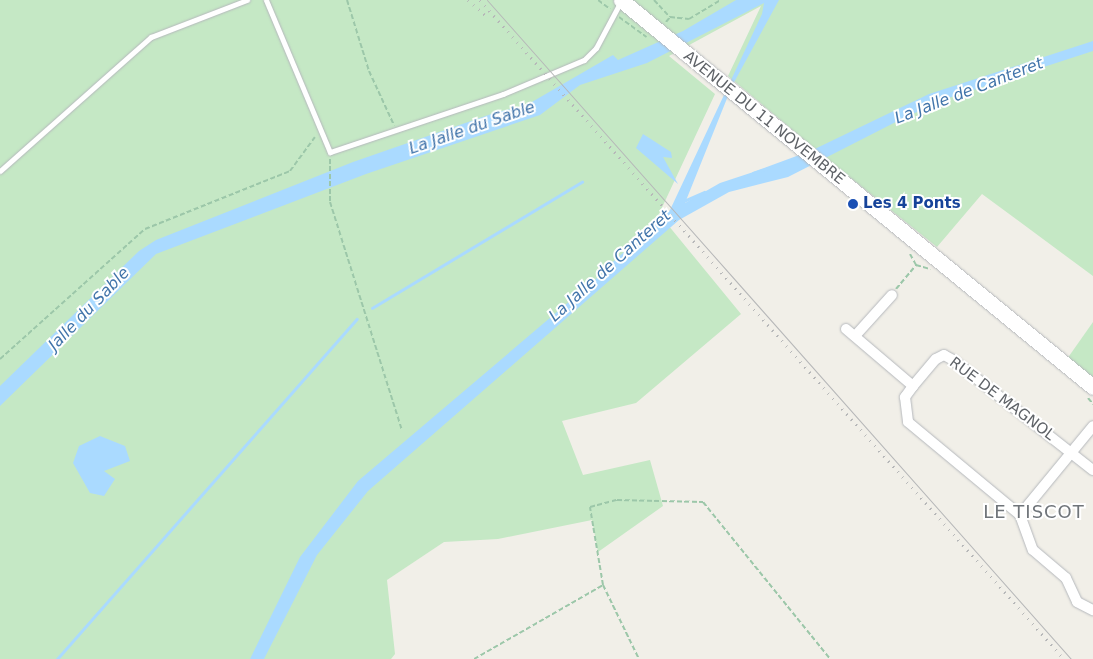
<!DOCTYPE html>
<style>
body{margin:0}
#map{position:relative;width:1093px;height:659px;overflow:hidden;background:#f1efe8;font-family:"DejaVu Sans",sans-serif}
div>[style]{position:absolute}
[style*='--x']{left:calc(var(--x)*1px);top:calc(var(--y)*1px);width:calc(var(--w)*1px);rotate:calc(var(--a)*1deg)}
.green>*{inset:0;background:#c5e8c5}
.water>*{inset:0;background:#aadaff}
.stream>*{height:2.5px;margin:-1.25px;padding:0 1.25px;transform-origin:1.25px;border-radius:1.25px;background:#aadaff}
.path>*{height:2px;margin-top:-1px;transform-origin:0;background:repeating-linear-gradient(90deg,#9cc7a9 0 5px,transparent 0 7.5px)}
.roads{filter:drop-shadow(0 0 1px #b5b8bc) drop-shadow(0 0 1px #b5b8bc)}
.service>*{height:5px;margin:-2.5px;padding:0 2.5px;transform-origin:2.5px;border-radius:2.5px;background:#fff}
.minor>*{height:10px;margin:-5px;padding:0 5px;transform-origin:5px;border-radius:5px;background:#fff}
.secondary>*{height:15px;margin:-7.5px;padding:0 7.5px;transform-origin:7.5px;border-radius:7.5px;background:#fff}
.tram>*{height:1px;margin:-0.5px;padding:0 0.5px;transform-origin:0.5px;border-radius:0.5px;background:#b6b7b8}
.rail>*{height:2.5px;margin-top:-1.25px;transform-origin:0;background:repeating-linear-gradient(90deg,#b6b7b8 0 1px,transparent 0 7px)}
.dots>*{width:14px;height:14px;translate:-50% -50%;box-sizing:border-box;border:2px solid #fff;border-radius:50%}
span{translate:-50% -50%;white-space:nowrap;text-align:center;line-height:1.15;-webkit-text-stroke:4px #fff;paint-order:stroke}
.street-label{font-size:15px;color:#5f6368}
.transit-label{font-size:15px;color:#164399;font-weight:700}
.left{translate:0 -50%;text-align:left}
.water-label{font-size:16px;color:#4174aa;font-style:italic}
.quarter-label{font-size:18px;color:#70757a;letter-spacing:1px}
</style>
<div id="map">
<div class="green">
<div style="clip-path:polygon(0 0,1093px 0,1093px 276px,982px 194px,937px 247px,832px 163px,728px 76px,761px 6px,669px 56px,715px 94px,659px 214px,741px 314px,636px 403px,562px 421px,583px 475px,650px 460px,663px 506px,598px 552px,592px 520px,498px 539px,444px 542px,387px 580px,395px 654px,391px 659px,0 659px)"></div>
<div style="clip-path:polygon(1093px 322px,1093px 380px,1067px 359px)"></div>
</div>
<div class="water">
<div style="clip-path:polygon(736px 0,779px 0,732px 86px,685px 203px,720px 183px,796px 158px,929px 94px,1093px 41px,1093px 51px,933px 103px,788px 177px,729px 192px,679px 220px,368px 491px,317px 555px,264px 659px,250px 659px,300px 557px,358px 481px,637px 244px,670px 210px,762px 14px,764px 3px,647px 63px,580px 85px,540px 115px,366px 174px,156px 254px,0 406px,0 386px,139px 251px,156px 240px,353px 162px,497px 112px,525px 106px,613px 55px,618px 60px,683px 31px)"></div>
<div style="clip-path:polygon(643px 134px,671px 152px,672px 158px,663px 157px,678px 184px,636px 148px)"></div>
<div style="clip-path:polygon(100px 436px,125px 446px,130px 461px,104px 471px,115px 479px,104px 496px,90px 493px,73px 463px,79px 446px)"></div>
</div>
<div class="stream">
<div style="--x:912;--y:112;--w:35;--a:-22"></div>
<div style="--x:753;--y:173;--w:52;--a:-20.2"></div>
<div style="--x:684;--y:201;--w:22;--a:-24"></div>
<div style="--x:603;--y:272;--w:75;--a:-41.8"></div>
<div style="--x:372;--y:308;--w:245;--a:-31"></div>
<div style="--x:57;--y:659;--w:453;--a:-48.6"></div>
</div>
<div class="path">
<div style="--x:347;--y:0;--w:74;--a:72.8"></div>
<div style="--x:369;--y:71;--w:60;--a:65.2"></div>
<div style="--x:598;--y:0;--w:15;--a:37"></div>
<div style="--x:654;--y:0;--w:23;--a:47"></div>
<div style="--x:619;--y:17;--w:34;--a:36"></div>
<div style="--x:666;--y:22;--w:6;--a:-51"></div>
<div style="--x:670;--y:17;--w:19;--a:6"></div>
<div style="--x:689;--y:19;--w:37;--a:-31"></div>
<div style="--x:330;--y:159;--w:43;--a:90"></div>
<div style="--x:330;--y:202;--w:239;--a:72.5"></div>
<div style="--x:910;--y:254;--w:13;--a:61"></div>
<div style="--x:916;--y:265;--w:15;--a:16"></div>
<div style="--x:896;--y:289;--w:31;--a:-50"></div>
<div style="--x:0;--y:359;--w:195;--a:-41.9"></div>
<div style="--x:145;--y:229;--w:156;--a:-21.8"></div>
<div style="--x:290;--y:171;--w:42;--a:-53.7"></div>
<div style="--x:1088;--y:398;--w:8;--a:50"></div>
<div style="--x:603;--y:585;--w:82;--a:64.1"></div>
<div style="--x:474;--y:659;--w:149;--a:-29.8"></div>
<div style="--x:603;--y:585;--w:79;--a:-99.5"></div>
<div style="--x:590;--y:507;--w:28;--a:-15"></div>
<div style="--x:617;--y:500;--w:86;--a:1.3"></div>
<div style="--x:703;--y:502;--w:202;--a:51"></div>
</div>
<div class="roads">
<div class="service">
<div style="--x:266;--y:0;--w:165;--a:67.2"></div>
<div style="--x:330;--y:152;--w:182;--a:-18.5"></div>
<div style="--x:503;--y:94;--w:88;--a:-22.8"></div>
<div style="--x:584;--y:60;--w:17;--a:-45"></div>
<div style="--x:596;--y:48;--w:53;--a:-62"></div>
<div style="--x:0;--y:171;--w:202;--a:-41.6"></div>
<div style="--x:151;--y:37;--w:103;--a:-21.1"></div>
</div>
<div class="minor">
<div style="--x:846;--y:329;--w:88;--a:40.4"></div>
<div style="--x:913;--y:386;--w:35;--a:-50"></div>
<div style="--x:936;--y:359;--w:9;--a:-27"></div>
<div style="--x:944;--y:355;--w:10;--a:29"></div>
<div style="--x:953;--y:360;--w:178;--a:38.2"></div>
<div style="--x:855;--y:336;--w:55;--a:-47.9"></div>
<div style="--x:913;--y:386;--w:14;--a:126"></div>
<div style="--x:905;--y:397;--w:25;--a:83"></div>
<div style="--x:908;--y:422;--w:146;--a:39.7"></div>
<div style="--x:1020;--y:515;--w:115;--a:-50.6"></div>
<div style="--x:1020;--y:515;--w:37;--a:70"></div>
<div style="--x:1033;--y:550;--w:43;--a:40.3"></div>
<div style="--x:1066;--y:578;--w:26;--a:65"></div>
<div style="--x:1077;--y:602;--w:18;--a:27"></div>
</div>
<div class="secondary">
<div style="--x:621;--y:0;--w:610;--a:39.35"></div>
</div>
</div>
<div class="tram">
<div style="--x:487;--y:0;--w:881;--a:48.45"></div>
</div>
<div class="rail">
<div style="--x:468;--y:0;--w:23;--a:41"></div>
<div style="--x:480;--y:0;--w:881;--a:48.45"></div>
</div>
<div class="dots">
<div style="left:853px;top:204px;background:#1a4fb4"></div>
</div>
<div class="street-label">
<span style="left:764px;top:118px;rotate:39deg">AVENUE DU 11 NOVEMBRE</span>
<span style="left:1002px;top:399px;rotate:37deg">RUE DE MAGNOL</span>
</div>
<div class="transit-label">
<span class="left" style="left:863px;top:204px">Les 4 Ponts</span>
</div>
<div class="water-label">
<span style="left:969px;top:91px;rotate:-21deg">La Jalle de Canteret</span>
<span style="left:472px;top:128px;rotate:-19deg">La Jalle du Sable</span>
<span style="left:610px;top:266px;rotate:-42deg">La Jalle de Canteret</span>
<span style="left:89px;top:309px;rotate:-46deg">Jalle du Sable</span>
</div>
<div class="quarter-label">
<span style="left:1034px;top:512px">LE TISCOT</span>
</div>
</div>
